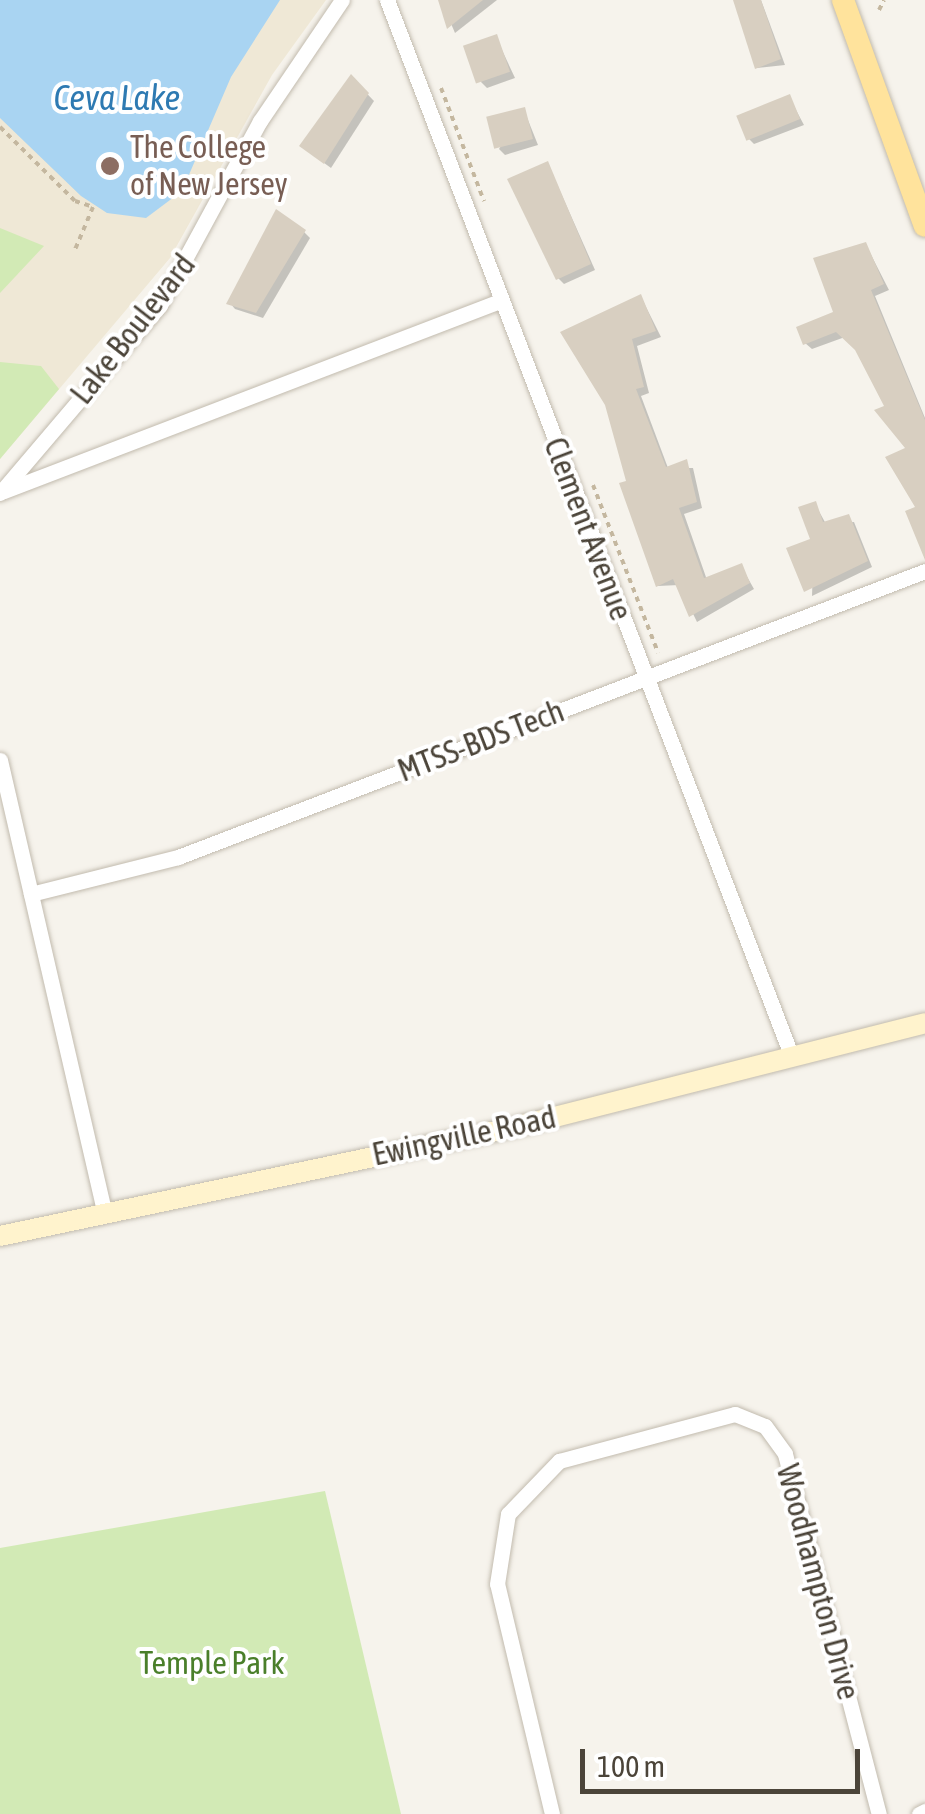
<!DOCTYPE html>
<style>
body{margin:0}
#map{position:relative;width:925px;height:1814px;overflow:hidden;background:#f6f3ec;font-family:"Asap Condensed",sans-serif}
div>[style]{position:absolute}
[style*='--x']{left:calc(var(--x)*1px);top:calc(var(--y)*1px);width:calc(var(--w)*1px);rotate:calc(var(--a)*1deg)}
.education>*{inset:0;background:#efe8d6}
.green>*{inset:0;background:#d2eab5}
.water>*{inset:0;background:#a9d4f2}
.shadow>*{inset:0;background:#0003}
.building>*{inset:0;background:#d8cfc1;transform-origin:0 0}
.path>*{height:4px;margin-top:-2px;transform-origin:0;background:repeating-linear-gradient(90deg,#c4b79f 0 5px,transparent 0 10px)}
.roads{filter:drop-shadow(0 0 2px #c2bbae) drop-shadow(0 0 2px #c2bbae)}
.minor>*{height:15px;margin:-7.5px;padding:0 7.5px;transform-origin:7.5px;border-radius:7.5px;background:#fff}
.secondary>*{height:20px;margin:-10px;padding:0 10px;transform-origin:10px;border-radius:10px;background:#fff3cd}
.primary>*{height:22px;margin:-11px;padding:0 11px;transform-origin:11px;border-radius:11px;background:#ffe39c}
.dots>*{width:28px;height:28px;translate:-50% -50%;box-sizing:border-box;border:5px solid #fff;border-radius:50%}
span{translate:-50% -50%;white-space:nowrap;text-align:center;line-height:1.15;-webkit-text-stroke:8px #fff;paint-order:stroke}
.education-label{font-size:32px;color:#785e54}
.left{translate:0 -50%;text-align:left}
.street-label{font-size:32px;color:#4b4439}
.park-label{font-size:32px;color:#4a7f2a}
.water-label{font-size:35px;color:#2e7ab2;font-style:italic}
.scale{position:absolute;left:580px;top:1749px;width:280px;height:45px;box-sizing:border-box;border:5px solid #4b4439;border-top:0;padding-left:12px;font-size:30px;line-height:35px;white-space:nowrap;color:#4b4439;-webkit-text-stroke:8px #fff;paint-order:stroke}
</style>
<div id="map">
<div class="education">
<div style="clip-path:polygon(0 0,326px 0,272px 75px,170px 258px,0 459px)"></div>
</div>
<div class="green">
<div style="clip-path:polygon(0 228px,44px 246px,0 293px)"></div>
<div style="clip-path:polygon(0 362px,41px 366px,59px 389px,0 459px)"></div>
<div style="clip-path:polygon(325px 1491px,401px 1814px,0 1814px,0 1548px)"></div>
</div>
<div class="water">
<div style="clip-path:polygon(0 0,280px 0,231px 77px,182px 191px,146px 218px,107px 213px,81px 196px,0 118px)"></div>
</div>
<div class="shadow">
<div style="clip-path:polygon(441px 0,497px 0,455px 33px)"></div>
<div style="clip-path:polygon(734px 0,761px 0,785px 65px,757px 68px)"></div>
<div style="clip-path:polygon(496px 37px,515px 78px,487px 88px,481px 82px)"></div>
<div style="clip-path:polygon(351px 77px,374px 101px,331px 168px,309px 152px)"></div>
<div style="clip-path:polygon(789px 97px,804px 125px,754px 144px,748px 138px)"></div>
<div style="clip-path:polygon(524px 110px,538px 145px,505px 155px,499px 149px)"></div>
<div style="clip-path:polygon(548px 164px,595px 270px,564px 284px,558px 278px)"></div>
<div style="clip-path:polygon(304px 232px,310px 238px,263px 318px,235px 309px,230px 303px)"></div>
<div style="clip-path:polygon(866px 245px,889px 290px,875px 296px,925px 418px,925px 482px,857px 349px,845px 337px,812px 349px,805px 343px,836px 314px)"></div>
<div style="clip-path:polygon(641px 297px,661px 337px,637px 346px,649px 393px,641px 396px,668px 468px,693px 468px,702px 508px,684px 514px,707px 580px,741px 566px,754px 589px,697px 622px,679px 585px,658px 586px,622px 485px,629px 482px,607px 404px)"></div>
<div style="clip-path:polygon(815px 504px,826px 524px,854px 522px,872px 567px,812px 596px)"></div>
</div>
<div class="building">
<div style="clip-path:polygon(438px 0,483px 0,447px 29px)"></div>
<div style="clip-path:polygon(733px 0,761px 0,781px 59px,755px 69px)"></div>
<div style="left:497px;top:34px;width:40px;height:36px;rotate:71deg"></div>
<div style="clip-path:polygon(351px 74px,369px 93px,324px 164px,299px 146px)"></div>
<div style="left:790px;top:94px;width:27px;height:58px;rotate:68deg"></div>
<div style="left:525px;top:107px;width:33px;height:40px;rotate:76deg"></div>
<div style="clip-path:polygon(548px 161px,591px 264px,556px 280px,507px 179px)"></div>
<div style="clip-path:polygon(276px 209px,306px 230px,256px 313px,226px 304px)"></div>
<div style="clip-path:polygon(866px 242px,884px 284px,871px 290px,925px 420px,925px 560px,905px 511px,915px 507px,885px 457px,905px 448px,874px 410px,884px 406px,855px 350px,836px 332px,803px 345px,796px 327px,833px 312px,813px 258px)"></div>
<div style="clip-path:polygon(641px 294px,656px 331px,632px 339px,644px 387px,636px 389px,666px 467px,687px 459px,697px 502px,679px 508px,704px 578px,742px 563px,750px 583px,689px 617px,673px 579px,656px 587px,619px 483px,626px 481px,605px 405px,560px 332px)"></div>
<div style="clip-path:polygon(816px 501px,823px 522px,849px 514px,868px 561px,804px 592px,786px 548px,810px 539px,798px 507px)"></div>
</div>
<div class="path">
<div style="--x:879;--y:10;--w:11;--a:-63"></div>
<div style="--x:441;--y:88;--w:121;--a:69.2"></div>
<div style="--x:0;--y:127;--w:105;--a:44.6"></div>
<div style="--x:75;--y:201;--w:19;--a:18"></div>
<div style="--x:93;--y:207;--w:49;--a:112.9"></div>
<div style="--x:593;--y:485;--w:180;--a:68.8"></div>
</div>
<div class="roads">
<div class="minor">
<div style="--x:387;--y:0;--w:1132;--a:69.04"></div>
<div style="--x:4;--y:491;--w:531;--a:-20.96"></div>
<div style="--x:0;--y:493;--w:247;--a:-49.6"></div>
<div style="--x:160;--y:305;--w:209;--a:-61.5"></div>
<div style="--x:260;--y:121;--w:146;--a:-55.9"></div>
<div style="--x:0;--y:760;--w:463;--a:77"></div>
<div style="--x:31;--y:894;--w:152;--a:-14.1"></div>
<div style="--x:178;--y:857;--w:800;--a:-20.95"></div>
<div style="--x:552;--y:1814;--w:236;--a:-103.4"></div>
<div style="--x:497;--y:1584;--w:71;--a:-81.1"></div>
<div style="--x:508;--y:1514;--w:74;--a:-46.1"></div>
<div style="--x:559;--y:1461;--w:182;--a:-15"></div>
<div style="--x:735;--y:1414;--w:32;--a:22"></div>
<div style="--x:765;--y:1426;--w:34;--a:54"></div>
<div style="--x:785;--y:1454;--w:372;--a:75.4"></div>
<div style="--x:919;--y:1814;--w:7;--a:-27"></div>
</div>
<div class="secondary">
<div style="--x:0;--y:1236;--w:526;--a:-11.95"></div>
<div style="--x:515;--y:1127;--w:423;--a:-14.2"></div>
</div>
<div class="primary">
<div style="--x:843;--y:0;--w:240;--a:70.1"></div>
</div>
</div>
<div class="dots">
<div style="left:110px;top:166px;background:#8d6e63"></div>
</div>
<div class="education-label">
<span class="left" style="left:130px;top:166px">The College<br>of New Jersey</span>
</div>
<div class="street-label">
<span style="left:133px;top:329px;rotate:-52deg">Lake Boulevard</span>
<span style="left:588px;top:529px;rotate:69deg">Clement Avenue</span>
<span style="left:481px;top:741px;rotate:-21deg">MTSS-BDS Tech</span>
<span style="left:464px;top:1136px;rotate:-12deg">Ewingville Road</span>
<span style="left:818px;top:1582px;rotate:75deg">Woodhampton Drive</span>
</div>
<div class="park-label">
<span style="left:212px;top:1663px">Temple Park</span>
</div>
<div class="water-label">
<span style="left:117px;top:97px">Ceva Lake</span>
</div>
<div class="scale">100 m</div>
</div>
